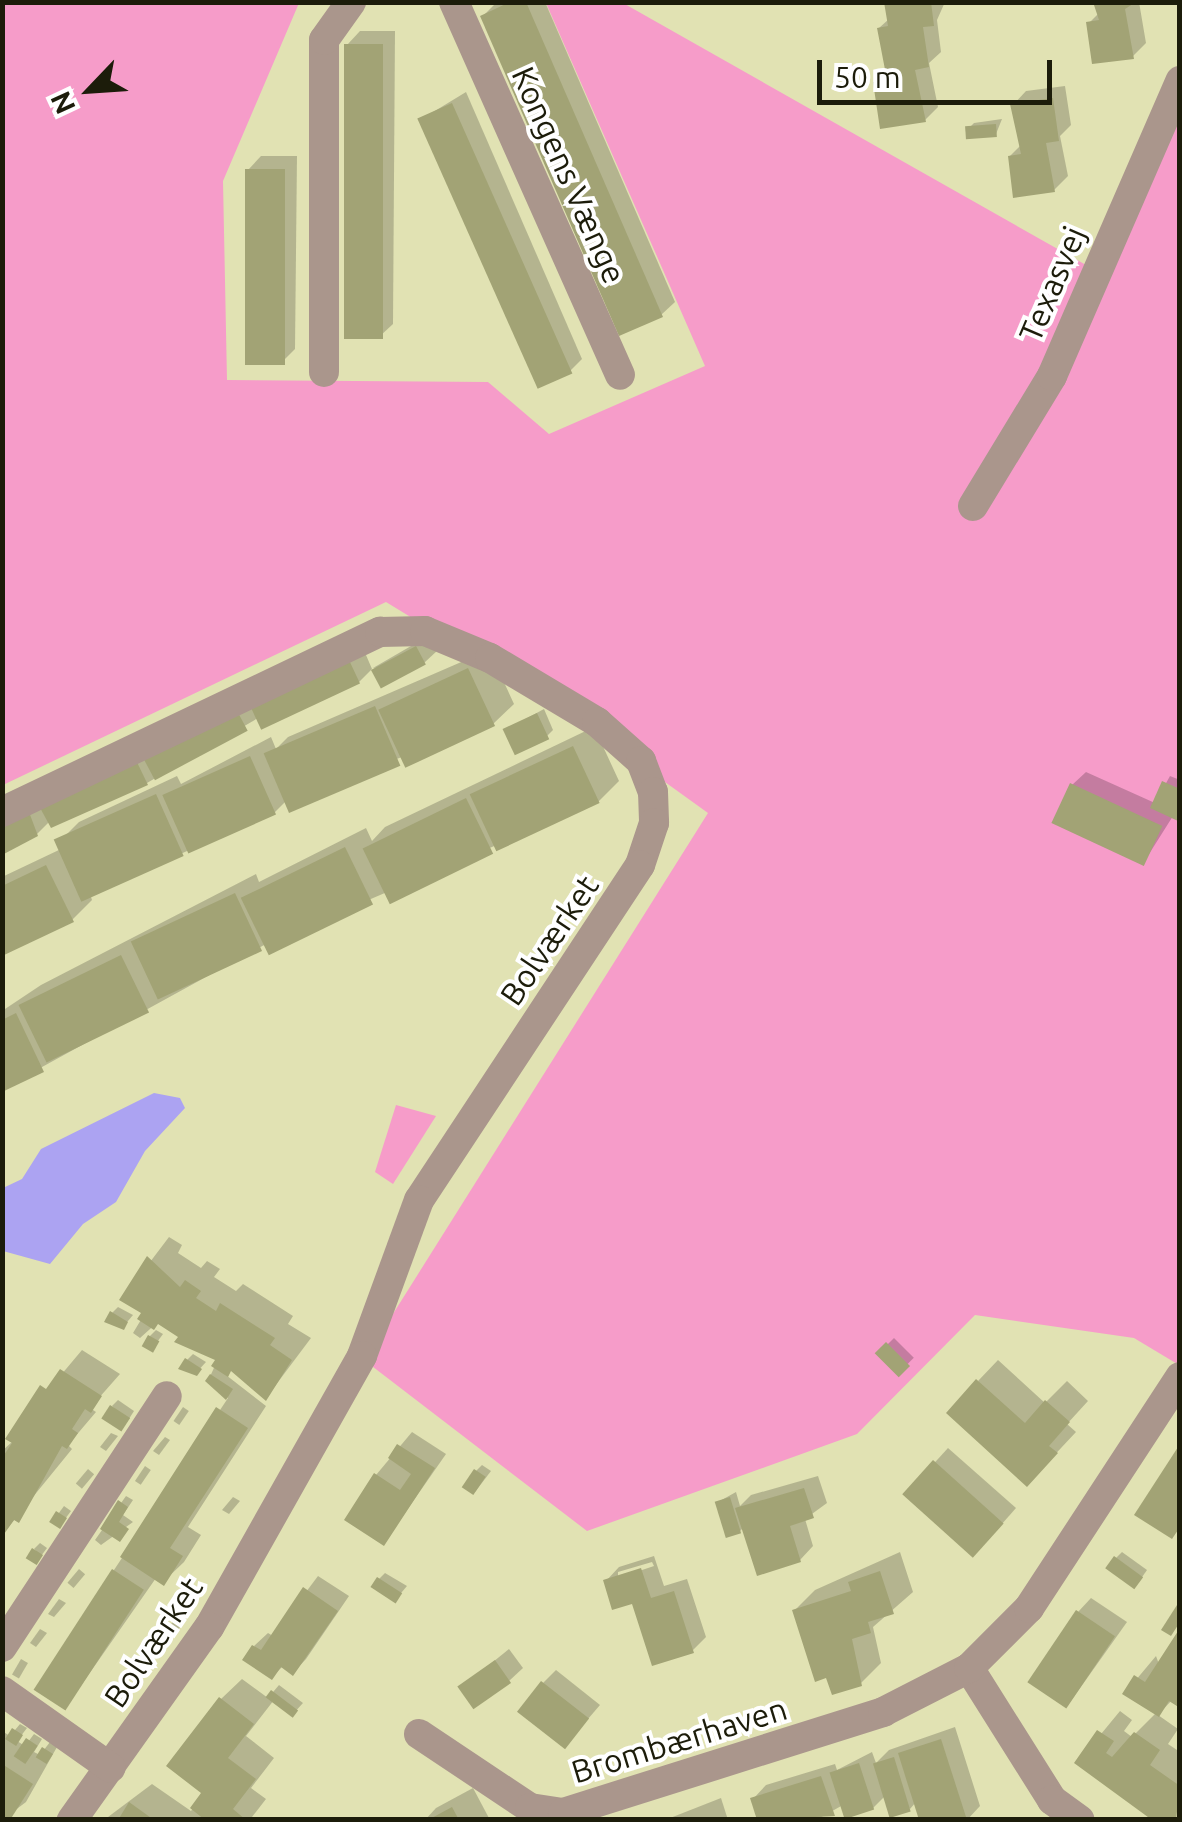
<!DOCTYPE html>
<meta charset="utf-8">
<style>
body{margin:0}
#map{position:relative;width:1182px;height:1822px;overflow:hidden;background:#e1e2b3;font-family:Ubuntu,sans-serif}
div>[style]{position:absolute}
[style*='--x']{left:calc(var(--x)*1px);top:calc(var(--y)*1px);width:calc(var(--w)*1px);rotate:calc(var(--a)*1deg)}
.green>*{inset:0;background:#f69cc9}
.water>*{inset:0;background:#aca3f2}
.shadow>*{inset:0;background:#0003;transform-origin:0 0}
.building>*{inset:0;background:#a2a375;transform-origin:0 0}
.street>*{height:30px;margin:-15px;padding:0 15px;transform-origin:15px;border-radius:15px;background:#aa968c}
span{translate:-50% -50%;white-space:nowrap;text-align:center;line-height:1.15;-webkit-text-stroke:8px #fff;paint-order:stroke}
.street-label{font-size:32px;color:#1c1c0a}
.frame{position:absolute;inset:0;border:5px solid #1c1c0a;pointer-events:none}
.north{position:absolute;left:40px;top:40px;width:100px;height:100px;-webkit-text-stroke:8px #fff;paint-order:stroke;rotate:245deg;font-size:28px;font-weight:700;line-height:40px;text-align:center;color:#1c1c0a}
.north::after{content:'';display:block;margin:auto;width:35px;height:45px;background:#1c1c0a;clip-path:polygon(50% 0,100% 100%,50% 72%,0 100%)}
.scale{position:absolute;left:817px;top:60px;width:235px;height:45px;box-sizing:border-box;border:5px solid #1c1c0a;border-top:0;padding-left:12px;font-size:30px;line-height:35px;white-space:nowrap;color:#1c1c0a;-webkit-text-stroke:8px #fff;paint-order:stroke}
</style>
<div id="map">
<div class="green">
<div style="clip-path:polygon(3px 3px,299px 3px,223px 181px,227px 380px,488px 382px,549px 434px,705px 366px,546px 3px,623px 3px,1086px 265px,1179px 111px,1179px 1365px,1134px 1338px,975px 1315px,857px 1434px,587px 1531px,364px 1360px,708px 813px,576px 718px,386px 602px,3px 785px)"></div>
<div style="clip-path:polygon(396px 1105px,436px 1116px,393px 1184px,375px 1172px)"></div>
</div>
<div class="water">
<div style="clip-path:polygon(154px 1093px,180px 1098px,185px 1108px,145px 1151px,116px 1202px,83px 1224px,50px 1264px,3px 1251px,3px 1188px,22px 1179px,41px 1149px)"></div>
</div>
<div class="shadow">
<div style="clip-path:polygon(545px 2px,675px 302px,661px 315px,483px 16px,496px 3px)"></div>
<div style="clip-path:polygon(887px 2px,945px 2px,937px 20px,941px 52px,929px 63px,938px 107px,925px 120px,876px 83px,887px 71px,879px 28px,889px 19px)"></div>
<div style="clip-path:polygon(1098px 2px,1139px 2px,1146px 43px,1133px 56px,1089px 23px,1100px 12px)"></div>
<div style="clip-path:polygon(360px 31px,395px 31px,393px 324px,379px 337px,347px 45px)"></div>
<div style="clip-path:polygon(1065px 86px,1071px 125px,1060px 136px,1068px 176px,1054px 190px,1010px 156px,1021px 145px,1013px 105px,1026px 91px)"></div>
<div style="clip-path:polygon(466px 92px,582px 359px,569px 372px,420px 120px)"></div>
<div style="clip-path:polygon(1002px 119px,996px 134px,968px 129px,974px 123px)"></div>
<div style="clip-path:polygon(261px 156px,297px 156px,295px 349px,281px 363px,248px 170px)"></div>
<div style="clip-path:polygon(430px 635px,438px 650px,424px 663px,373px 668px)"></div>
<div style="clip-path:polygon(363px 648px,372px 669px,359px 682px,258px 718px,147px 783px,50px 821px,37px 834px,2px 820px)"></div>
<div style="clip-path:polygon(489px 650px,514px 704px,493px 724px,289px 798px,275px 812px,90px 894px,92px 900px,72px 920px,2px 953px,2px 877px,61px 849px,58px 843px,79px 822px,177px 776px,181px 784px,271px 737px,276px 749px,288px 737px)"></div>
<div style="clip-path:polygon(544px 709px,553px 730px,547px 736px,505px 730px)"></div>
<div style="clip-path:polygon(594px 727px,619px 781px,599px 801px,266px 944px,2px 1089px,2px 1011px,41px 985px,256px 874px,259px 882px,366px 828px,372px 841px,385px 827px)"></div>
<div style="clip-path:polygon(1086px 772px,1155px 803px,1170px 776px,1180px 780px,1180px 816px,1173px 816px,1144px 862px,1072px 785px)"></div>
<div style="clip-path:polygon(169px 1237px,182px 1245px,178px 1253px,201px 1268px,207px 1261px,220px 1269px,214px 1277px,236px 1291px,243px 1284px,293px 1316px,288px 1324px,311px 1338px,266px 1398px,232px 1369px,226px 1375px,266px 1406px,188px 1527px,201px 1535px,184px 1562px,163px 1582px,156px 1578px,66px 1707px,114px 1570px,228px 1398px,208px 1381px,218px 1359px,159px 1321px,140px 1338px,133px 1333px,145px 1313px,122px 1299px)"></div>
<div style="clip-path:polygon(118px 1307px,133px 1315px,123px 1327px,112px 1313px)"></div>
<div style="clip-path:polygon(156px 1330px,163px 1334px,152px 1349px,150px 1336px)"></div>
<div style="left:894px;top:1338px;width:28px;height:21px;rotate:45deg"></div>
<div style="clip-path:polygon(82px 1350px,120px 1374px,90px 1408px,96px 1412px,68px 1445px,72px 1449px,2px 1535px,2px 1451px,13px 1441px,8px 1438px)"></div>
<div style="clip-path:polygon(193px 1354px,206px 1362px,196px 1373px,187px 1360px)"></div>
<div style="clip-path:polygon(998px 1360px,1045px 1403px,1067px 1381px,1088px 1401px,1067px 1424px,1076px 1432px,1047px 1463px,978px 1381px)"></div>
<div style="clip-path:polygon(118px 1400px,134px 1411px,127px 1422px,112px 1406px)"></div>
<div style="left:183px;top:1407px;width:7px;height:17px;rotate:34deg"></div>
<div style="clip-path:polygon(412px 1432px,446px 1454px,384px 1543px,376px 1475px)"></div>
<div style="clip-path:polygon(111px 1433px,118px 1436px,106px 1451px,100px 1447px)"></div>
<div style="clip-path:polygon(165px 1437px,170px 1440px,159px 1455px,153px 1451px)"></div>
<div style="clip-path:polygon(948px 1448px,1016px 1508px,987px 1541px,906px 1494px)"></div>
<div style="clip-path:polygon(482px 1465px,491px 1471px,475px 1492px,476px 1471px)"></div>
<div style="left:145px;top:1466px;width:7px;height:18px;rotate:34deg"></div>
<div style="left:88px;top:1469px;width:8px;height:19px;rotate:40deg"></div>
<div style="clip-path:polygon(818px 1476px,827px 1503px,805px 1519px,813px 1546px,800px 1560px,744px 1527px,740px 1531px,718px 1502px,736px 1492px,740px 1506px,751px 1495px)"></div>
<div style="clip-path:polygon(126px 1496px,133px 1500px,123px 1515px,133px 1522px,101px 1545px,95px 1540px)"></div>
<div style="clip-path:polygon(233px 1497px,240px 1501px,229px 1514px,222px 1510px)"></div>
<div style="clip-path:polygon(64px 1506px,71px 1511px,65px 1519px,53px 1521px)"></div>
<div style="clip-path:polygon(40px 1543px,47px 1548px,41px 1556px,34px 1549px)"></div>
<div style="clip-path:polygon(900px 1552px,913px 1592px,873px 1627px,881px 1663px,861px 1683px,794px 1611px,815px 1590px)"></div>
<div style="clip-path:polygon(1122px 1552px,1147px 1570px,1140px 1580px,1116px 1558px)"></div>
<div style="clip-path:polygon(evenodd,654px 1556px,664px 1586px,687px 1579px,706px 1637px,693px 1650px,606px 1581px,619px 1567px,654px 1556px,652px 1562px,654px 1566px,618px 1578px,618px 1572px,652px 1562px)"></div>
<div style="left:79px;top:1569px;width:8px;height:18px;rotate:40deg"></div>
<div style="clip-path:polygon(385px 1573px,407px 1586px,396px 1599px,379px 1579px)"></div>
<div style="clip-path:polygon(318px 1576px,349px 1596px,306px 1659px,293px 1673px,283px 1666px,272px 1677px,254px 1646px,268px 1633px,273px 1636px)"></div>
<div style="clip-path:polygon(1091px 1598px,1127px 1622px,1068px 1705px,1078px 1612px)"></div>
<div style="clip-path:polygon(59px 1599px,66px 1603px,54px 1617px,48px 1614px)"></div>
<div style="left:177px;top:1616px;width:9px;height:17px;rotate:36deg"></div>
<div style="clip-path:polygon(40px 1629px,47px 1633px,36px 1647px,30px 1643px)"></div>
<div style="clip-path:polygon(509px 1649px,523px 1668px,509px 1681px,462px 1687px)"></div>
<div style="clip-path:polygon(1156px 1656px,1172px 1700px,1158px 1715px,1178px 1729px,1168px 1744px,1180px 1752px,1176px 1820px,1078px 1762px,1120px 1711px,1132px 1720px,1124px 1731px,1132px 1737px,1156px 1713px,1125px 1693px)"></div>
<div style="left:21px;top:1659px;width:8px;height:18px;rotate:30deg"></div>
<div style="clip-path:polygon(556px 1670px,600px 1705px,564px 1747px,543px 1683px)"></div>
<div style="clip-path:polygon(242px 1679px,268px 1698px,279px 1685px,303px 1703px,293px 1714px,274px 1700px,246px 1736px,274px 1758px,251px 1788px,266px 1799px,252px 1817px,104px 1820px,152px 1784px,191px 1811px,204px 1793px,221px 1699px)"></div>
<div style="clip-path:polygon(20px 1724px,27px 1728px,17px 1741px,25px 1746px,34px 1734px,42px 1739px,34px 1752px,40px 1755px,50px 1742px,57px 1747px,26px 1802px,2px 1820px,2px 1731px,10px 1736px)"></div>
<div style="clip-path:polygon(955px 1727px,980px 1806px,967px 1820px,916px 1802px,910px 1809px,886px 1795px,873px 1808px,843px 1805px,816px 1820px,761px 1820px,753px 1799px,766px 1785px,835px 1764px,837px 1770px,872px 1752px,876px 1763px,889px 1750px)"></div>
<div style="clip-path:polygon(473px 1788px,490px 1820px,425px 1820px,436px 1808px)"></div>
<div style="clip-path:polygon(721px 1798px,728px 1820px,665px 1820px)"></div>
</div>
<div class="building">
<div style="clip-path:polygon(510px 2px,526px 2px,663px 317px,619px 336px,480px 16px)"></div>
<div style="clip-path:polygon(884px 2px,931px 2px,934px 26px,923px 27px,929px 67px,915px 70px,926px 122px,880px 129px,873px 82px,887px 80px,877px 28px,888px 26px)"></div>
<div style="clip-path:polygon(1093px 2px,1136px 2px,1125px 9px,1134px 59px,1092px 64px,1086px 22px,1099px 20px)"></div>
<div style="left:344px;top:44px;width:39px;height:295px"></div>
<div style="clip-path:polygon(1053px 98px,1059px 141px,1046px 143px,1055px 192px,1013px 198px,1008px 156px,1021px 154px,1010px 104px)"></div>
<div style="left:452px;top:103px;width:296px;height:38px;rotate:66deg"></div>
<div style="left:996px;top:124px;width:13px;height:31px;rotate:86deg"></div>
<div style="left:245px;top:169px;width:40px;height:196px"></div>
<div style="left:416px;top:646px;width:21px;height:51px;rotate:62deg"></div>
<div style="left:349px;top:660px;width:26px;height:109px;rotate:65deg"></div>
<div style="left:468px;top:668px;width:64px;height:99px;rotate:65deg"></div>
<div style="left:375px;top:706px;width:65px;height:121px;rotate:67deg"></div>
<div style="left:235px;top:707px;width:27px;height:105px;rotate:62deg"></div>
<div style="left:537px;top:713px;width:29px;height:38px;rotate:65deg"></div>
<div style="left:573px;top:746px;width:63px;height:114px;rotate:65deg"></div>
<div style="clip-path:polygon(134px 756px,148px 785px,51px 828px,38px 804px)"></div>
<div style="left:250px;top:756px;width:64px;height:96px;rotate:66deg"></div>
<div style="clip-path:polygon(1162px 781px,1180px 789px,1178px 821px,1150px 808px)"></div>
<div style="left:1070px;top:783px;width:102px;height:44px;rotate:25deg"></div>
<div style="left:156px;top:794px;width:68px;height:112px;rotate:66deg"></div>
<div style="left:466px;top:798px;width:62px;height:115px;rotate:64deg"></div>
<div style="clip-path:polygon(29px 812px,38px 836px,2px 855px,2px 825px)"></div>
<div style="left:345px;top:847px;width:64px;height:116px;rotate:64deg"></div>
<div style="clip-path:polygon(46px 865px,74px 922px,2px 956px,2px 886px)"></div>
<div style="left:235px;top:893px;width:64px;height:115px;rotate:65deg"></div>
<div style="left:121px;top:955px;width:64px;height:114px;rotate:64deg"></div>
<div style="clip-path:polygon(16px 1013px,44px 1072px,2px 1092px,2px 1020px)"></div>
<div style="clip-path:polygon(147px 1256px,180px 1287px,185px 1280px,201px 1291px,196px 1298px,216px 1311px,220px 1303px,275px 1338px,270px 1345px,292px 1360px,266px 1401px,231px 1371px,228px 1377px,211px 1366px,215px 1360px,174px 1342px,178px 1337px,158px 1324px,154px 1330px,137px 1319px,141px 1313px,119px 1300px)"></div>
<div style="clip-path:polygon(110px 1311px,128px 1322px,124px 1330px,104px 1322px)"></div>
<div style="left:148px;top:1335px;width:13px;height:13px;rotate:29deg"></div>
<div style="left:886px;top:1342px;width:34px;height:16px;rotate:45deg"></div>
<div style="clip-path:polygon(185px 1358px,202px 1369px,197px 1376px,178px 1369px)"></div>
<div style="clip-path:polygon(60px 1369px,102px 1396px,91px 1413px,85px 1409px,72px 1429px,78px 1433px,67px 1449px,62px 1446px,19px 1523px,14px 1520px,2px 1537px,2px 1458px,12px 1443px,5px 1439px,40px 1385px,46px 1389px)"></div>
<div style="clip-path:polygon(210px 1374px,233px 1389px,226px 1400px,205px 1381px)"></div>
<div style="clip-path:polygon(976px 1379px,1025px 1423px,1045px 1400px,1070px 1422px,1049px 1446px,1058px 1453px,1027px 1487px,946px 1413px)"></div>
<div style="left:110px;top:1405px;width:24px;height:16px;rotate:33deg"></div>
<div style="clip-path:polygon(216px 1407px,248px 1428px,170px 1548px,183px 1556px,164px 1586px,120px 1557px)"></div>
<div style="clip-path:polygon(397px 1444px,435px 1468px,384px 1546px,344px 1520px,374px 1473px,400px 1490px,411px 1474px,388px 1458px)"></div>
<div style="clip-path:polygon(1180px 1444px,1180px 1527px,1172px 1539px,1134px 1515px)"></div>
<div style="left:933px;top:1460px;width:95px;height:46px;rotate:42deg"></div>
<div style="left:474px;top:1469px;width:14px;height:22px;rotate:34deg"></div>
<div style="clip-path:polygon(804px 1488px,814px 1518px,790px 1526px,801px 1562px,757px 1576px,735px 1508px)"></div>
<div style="left:730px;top:1497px;width:38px;height:16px;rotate:73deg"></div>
<div style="clip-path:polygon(118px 1500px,128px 1507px,119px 1522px,129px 1529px,120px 1542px,100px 1529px)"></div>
<div style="left:56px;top:1511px;width:13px;height:13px;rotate:32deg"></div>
<div style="left:32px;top:1548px;width:13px;height:12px;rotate:32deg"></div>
<div style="left:1114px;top:1556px;width:36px;height:15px;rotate:36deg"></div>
<div style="clip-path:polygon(641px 1568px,651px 1598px,674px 1591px,694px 1653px,652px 1666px,632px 1604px,612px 1610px,603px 1580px)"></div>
<div style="left:112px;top:1569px;width:38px;height:144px;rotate:33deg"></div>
<div style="clip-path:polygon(880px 1571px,894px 1614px,868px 1622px,871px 1633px,852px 1639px,862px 1686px,832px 1695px,826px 1678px,815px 1682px,792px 1610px,851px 1591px,848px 1582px)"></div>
<div style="left:377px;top:1577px;width:30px;height:12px;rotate:33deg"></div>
<div style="clip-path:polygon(303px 1587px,338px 1611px,293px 1676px,281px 1667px,272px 1680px,242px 1660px,252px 1645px,261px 1650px)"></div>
<div style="clip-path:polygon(1177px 1605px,1180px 1622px,1171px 1636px,1161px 1630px)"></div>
<div style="left:1076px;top:1610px;width:47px;height:87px;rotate:34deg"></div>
<div style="clip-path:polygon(1180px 1628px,1180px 1708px,1169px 1701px,1159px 1717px,1122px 1694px,1134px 1675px,1145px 1682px)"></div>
<div style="left:495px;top:1660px;width:28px;height:46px;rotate:55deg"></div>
<div style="left:541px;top:1681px;width:61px;height:39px;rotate:38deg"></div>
<div style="left:271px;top:1690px;width:34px;height:9px;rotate:37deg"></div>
<div style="clip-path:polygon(219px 1697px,254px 1724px,228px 1758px,256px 1779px,233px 1809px,246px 1820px,205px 1820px,190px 1808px,201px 1793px,166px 1766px)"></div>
<div style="left:12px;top:1728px;width:13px;height:13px;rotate:32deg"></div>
<div style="clip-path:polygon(1097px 1730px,1114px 1741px,1106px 1753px,1112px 1757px,1134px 1732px,1160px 1750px,1150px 1765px,1180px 1786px,1176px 1820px,1152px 1820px,1074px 1763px)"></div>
<div style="left:26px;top:1738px;width:14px;height:22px;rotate:34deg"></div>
<div style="clip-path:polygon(941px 1739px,967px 1820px,919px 1820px,898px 1753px)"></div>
<div style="left:42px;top:1747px;width:13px;height:12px;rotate:32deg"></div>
<div style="left:894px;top:1757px;width:57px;height:22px;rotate:73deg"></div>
<div style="left:859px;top:1763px;width:49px;height:31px;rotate:72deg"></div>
<div style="clip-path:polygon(2px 1764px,33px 1784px,10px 1820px,2px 1820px)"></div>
<div style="clip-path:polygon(821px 1776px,835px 1816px,757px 1820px,750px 1798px)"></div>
<div style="clip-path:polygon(129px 1802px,154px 1820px,118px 1820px)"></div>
<div style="clip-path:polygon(452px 1807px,459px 1820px,428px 1820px)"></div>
</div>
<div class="street">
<div style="--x:454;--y:2;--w:408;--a:66"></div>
<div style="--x:324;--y:372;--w:332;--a:-90"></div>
<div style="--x:324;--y:40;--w:47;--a:-54.6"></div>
<div style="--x:973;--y:506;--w:152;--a:-58.7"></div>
<div style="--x:1052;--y:376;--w:322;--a:-66.5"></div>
<div style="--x:2;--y:812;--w:419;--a:-25.5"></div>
<div style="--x:380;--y:632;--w:45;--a:-1.3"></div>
<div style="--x:425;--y:631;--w:70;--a:22.6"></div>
<div style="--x:490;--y:658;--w:125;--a:30.9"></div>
<div style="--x:597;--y:722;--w:59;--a:41.6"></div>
<div style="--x:641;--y:761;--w:33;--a:69"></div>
<div style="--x:653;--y:792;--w:31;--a:88"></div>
<div style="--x:654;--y:823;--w:44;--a:108.4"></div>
<div style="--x:640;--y:865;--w:401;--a:123.4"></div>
<div style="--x:419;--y:1200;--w:166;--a:110.1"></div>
<div style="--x:362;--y:1356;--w:311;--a:119.4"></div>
<div style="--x:209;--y:1627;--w:237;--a:125.4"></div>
<div style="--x:2;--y:1647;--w:300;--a:-56.7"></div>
<div style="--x:969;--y:1668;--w:156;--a:57.8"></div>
<div style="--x:1052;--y:1800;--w:34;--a:36"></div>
<div style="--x:2;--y:1691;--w:133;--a:35.2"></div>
<div style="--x:419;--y:1734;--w:133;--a:33.7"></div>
<div style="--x:530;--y:1808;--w:33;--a:9"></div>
<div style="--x:563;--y:1813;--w:336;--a:-17.5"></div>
<div style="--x:883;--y:1712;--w:97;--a:-27.1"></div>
<div style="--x:969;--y:1668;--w:85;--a:-45"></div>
<div style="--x:1029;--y:1608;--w:276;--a:-56.8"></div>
</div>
<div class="street-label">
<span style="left:569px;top:175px;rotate:66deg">Kongens Vænge</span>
<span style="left:1052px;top:284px;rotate:-67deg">Texasvej</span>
<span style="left:549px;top:940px;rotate:-56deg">Bolværket</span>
<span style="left:153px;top:1642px;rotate:-56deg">Bolværket</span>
<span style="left:679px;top:1740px;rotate:-17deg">Brombærhaven</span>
</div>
<div class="frame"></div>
<div class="north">N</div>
<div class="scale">50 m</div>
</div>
